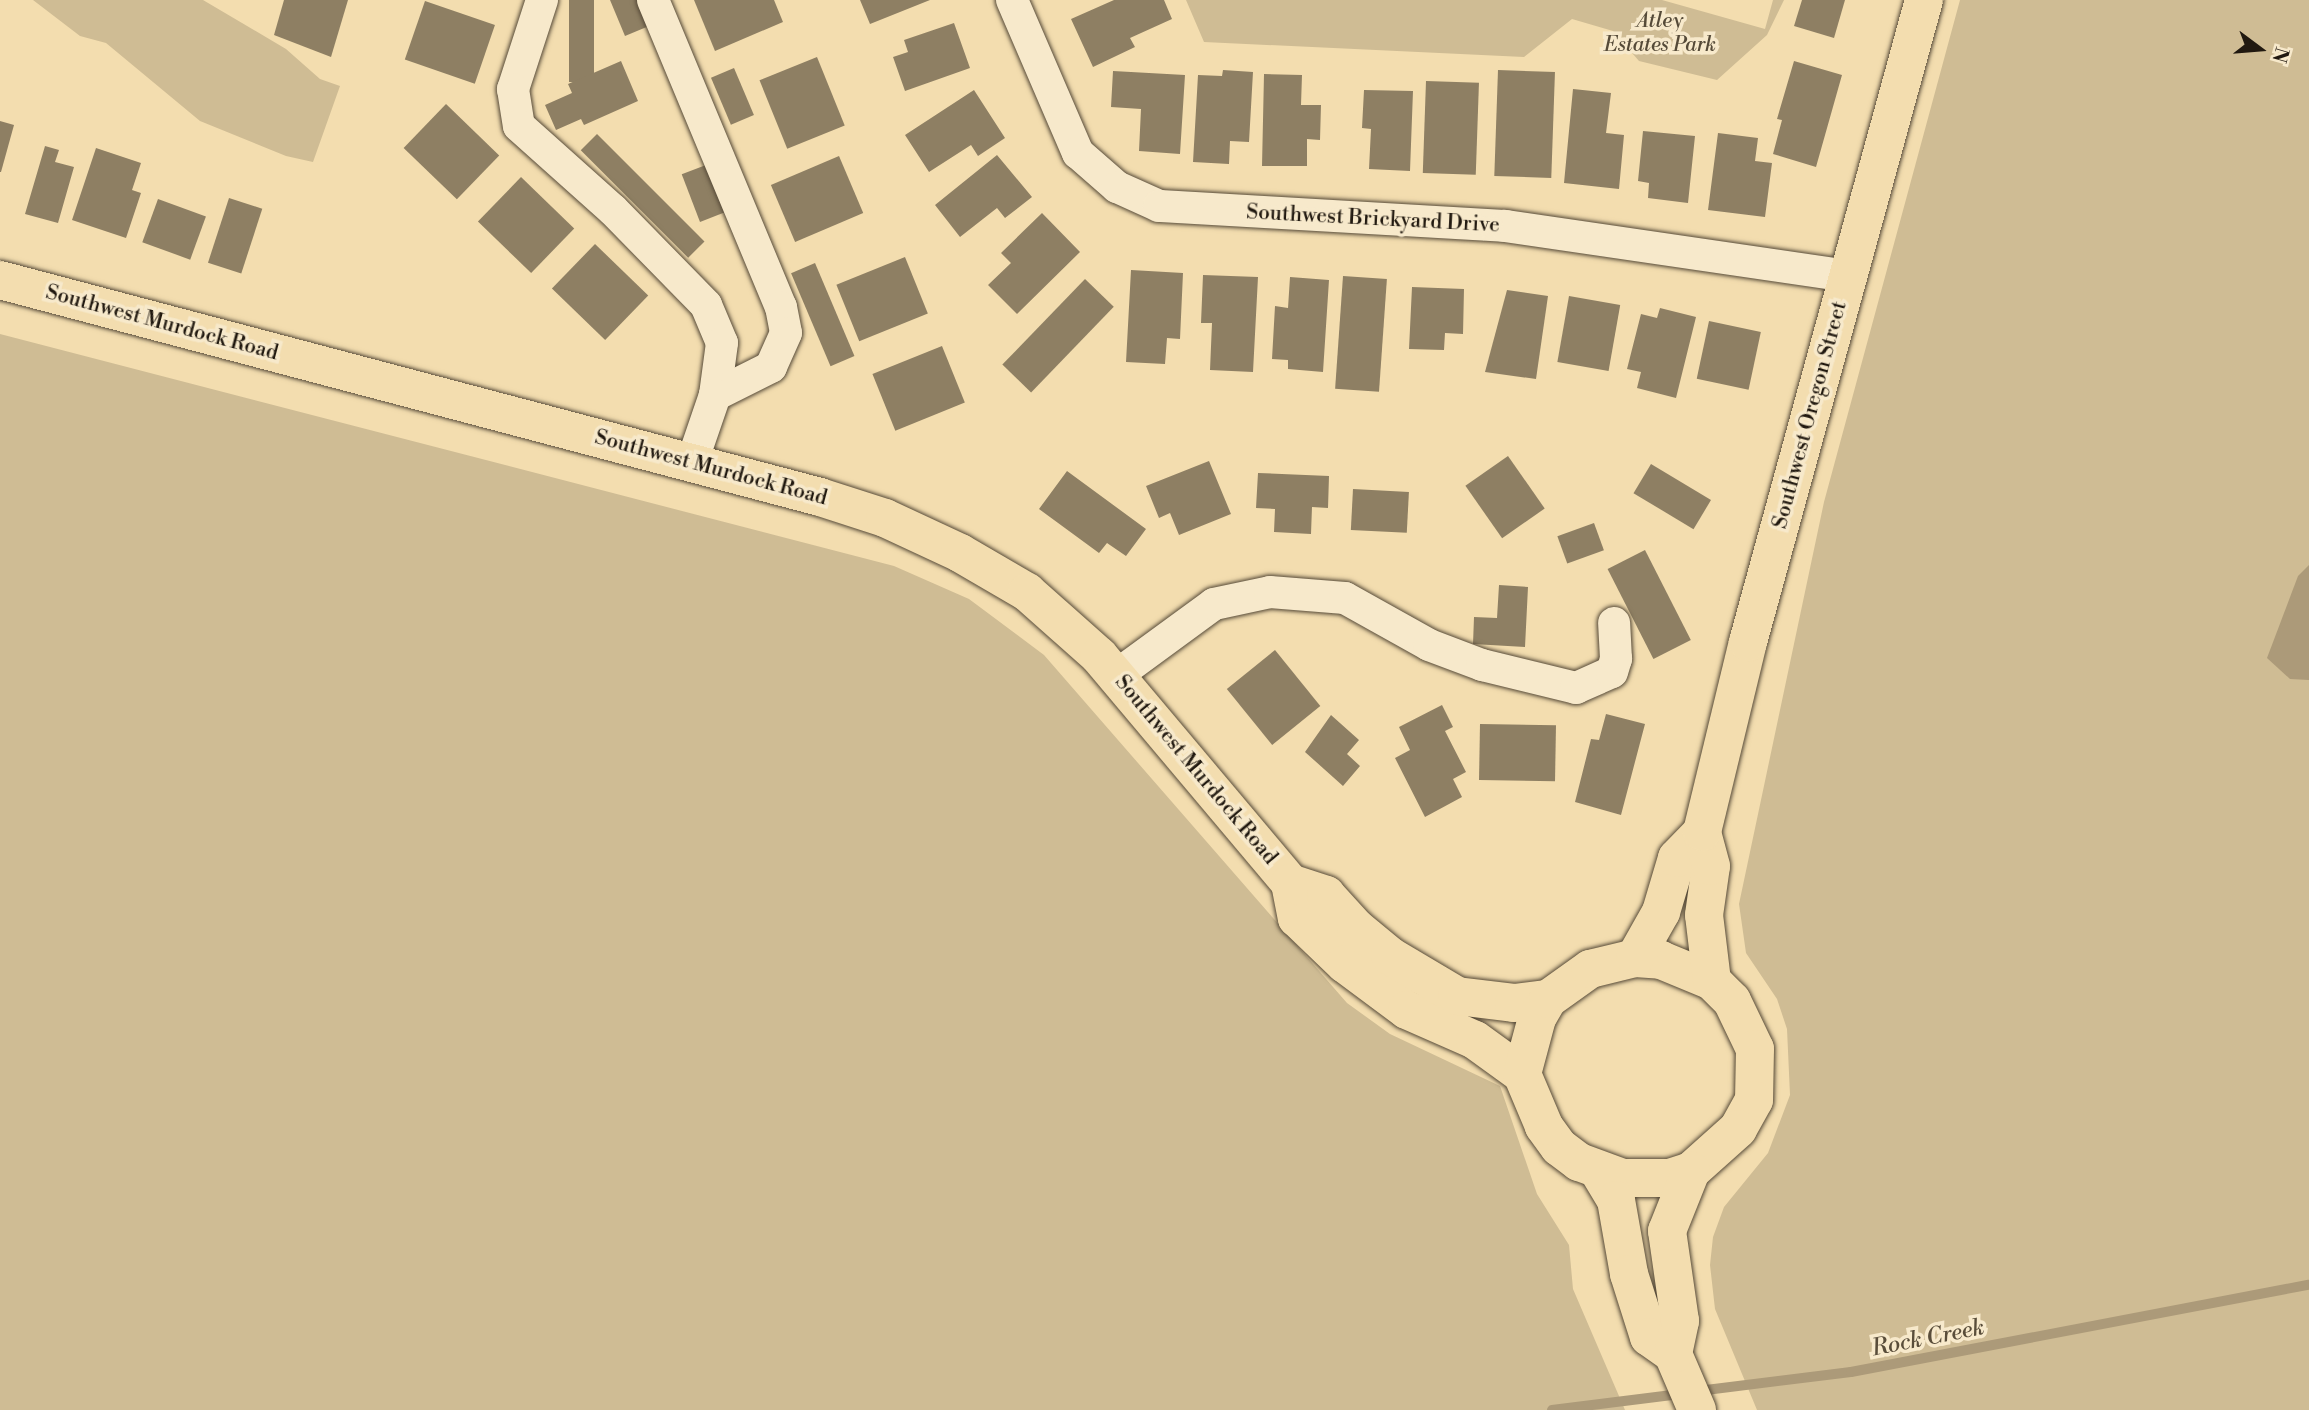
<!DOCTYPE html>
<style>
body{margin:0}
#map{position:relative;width:2309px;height:1410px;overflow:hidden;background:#f3ddaf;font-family:"Libre Bodoni",serif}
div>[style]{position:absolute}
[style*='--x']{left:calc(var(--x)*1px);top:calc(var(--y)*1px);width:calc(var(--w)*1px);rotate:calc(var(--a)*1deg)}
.green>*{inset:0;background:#cfbc94}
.water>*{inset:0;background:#ac9a79}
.stream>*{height:10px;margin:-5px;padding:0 5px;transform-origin:5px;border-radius:5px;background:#ac9a79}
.building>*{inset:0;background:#8e7f63;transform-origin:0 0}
.roads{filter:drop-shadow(0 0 2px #564a38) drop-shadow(0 0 2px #564a38)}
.minor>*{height:32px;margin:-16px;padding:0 16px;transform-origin:16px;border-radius:16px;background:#f7e9cb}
.major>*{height:38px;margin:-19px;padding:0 19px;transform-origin:19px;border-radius:19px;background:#f3ddaf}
span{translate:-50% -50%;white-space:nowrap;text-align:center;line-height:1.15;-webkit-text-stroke:7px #f7e9cb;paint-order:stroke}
.park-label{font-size:21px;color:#554a38;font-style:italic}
.street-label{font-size:21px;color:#211910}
.water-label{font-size:23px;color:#594d3a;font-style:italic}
.north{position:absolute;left:2225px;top:14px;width:70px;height:70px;-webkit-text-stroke:5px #f7e9cb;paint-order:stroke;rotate:106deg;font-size:19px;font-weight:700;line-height:28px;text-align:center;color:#211910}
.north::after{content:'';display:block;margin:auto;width:24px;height:32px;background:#211910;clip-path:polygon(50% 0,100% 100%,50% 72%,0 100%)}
</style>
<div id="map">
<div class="green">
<div style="clip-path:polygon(33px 0,203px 0,286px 49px,320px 79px,340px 86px,313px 162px,286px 156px,200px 121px,106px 43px,80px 36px)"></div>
<div style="clip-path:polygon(1186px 0,1662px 0,1765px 29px,1773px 0,1784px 0,1767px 35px,1717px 80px,1639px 61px,1613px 31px,1572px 19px,1524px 57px,1204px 42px)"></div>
<div style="clip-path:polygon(1960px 0,2309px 0,2309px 1410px,1757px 1410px,1715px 1309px,1710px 1265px,1713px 1237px,1724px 1207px,1768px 1153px,1790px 1095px,1787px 1029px,1777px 999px,1746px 953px,1739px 904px,1824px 502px)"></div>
<div style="clip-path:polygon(0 334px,894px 566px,969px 599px,1044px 655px,1347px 1003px,1390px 1034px,1500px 1086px,1537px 1194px,1569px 1245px,1573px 1289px,1625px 1410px,0 1410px)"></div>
</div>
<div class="water">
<div style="clip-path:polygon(2309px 565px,2309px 680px,2290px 679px,2267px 658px,2298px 576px)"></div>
</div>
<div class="stream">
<div style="--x:1698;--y:1391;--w:154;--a:-7.1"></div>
<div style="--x:1851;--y:1372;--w:466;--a:-10.8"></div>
<div style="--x:1552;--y:1410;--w:129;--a:-7.1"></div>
</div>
<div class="building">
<div style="clip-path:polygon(284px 0,348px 0,331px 57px,274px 35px)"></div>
<div style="left:569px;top:0;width:25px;height:82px"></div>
<div style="clip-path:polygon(610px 0,639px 0,649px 26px,625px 36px)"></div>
<div style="clip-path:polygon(694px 0,774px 0,783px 22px,715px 51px)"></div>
<div style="clip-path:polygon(860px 0,930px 0,870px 24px)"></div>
<div style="clip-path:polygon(1114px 0,1164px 0,1172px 19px,1130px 38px,1135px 47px,1093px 67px,1071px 19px)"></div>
<div style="clip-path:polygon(1802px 0,1845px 0,1834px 38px,1794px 26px)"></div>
<div style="left:425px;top:1px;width:74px;height:62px;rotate:19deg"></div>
<div style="clip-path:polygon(954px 23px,970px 68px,905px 91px,893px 57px,908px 52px,904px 40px)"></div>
<div style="left:817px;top:57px;width:74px;height:62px;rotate:68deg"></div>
<div style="clip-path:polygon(621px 61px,638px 101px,584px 125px,581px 119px,556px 130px,545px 105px,572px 93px,568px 84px)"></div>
<div style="clip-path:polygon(1794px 61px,1842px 75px,1816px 167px,1773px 154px,1782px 120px,1777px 119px)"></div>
<div style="left:734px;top:68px;width:51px;height:25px;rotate:67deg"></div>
<div style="clip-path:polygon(1223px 70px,1253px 72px,1249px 142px,1230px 141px,1229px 164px,1193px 162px,1198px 75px,1222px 76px)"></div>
<div style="left:1498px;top:70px;width:57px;height:106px;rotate:2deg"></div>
<div style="clip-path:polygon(1113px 71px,1185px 75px,1180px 154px,1139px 151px,1141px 109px,1111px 107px)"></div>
<div style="clip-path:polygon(1264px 74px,1302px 75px,1301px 105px,1321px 105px,1320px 140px,1307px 139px,1307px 166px,1262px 166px)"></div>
<div style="left:1426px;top:81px;width:53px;height:92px;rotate:2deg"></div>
<div style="clip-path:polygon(1573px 89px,1611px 93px,1606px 133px,1624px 135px,1619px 189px,1564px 183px)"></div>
<div style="clip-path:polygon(974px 90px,1005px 138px,978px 156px,971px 145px,929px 172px,905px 135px)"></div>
<div style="clip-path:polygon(1364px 90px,1413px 91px,1410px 171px,1369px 169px,1371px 129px,1362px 128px)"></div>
<div style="left:446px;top:104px;width:74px;height:61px;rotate:44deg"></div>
<div style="clip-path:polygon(0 121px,14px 125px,1px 172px,0 172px)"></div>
<div style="clip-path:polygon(1643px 131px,1695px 136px,1688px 203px,1648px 198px,1649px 183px,1638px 181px)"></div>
<div style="clip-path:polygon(1718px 133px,1758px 138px,1755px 161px,1772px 163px,1765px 217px,1708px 210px)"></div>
<div style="left:597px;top:134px;width:152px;height:23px;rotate:45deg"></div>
<div style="clip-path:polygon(45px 146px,59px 150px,55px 162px,74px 167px,58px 223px,25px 214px)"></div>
<div style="clip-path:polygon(96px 148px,141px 163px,132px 190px,141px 193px,126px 238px,72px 220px)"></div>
<div style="clip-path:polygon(997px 155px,1032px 197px,1005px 218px,997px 208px,960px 237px,935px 205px)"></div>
<div style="left:839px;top:156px;width:62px;height:74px;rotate:67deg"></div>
<div style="left:706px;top:165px;width:51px;height:26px;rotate:69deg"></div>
<div style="left:521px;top:177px;width:74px;height:62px;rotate:44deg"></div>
<div style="left:229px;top:198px;width:35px;height:68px;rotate:18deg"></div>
<div style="left:158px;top:199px;width:51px;height:46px;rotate:20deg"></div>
<div style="clip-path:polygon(1042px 213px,1080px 252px,1017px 314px,988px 285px,1011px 263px,1001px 253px)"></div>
<div style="left:595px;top:244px;width:74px;height:62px;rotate:44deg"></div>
<div style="left:905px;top:257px;width:61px;height:74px;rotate:68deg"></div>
<div style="left:815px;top:263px;width:101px;height:26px;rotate:67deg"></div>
<div style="clip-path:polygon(1131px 270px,1183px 273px,1180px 339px,1167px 338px,1165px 364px,1126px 362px)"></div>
<div style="clip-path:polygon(1203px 275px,1258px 277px,1253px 372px,1210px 370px,1212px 323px,1201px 323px)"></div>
<div style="left:1343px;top:276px;width:44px;height:113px;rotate:4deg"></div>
<div style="clip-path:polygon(1290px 277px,1329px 280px,1323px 372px,1288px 369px,1288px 360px,1272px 359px,1275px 306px,1288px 308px)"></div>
<div style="left:1085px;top:279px;width:40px;height:119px;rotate:44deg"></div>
<div style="clip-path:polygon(1412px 287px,1464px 289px,1463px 334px,1445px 333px,1444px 350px,1409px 349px)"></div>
<div style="clip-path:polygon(1507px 290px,1548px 296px,1536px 379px,1485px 372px)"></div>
<div style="left:1569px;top:296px;width:52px;height:67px;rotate:10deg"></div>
<div style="clip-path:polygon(1660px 308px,1696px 317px,1676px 398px,1637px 388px,1641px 372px,1627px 369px,1641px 314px,1657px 318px)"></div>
<div style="left:1709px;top:321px;width:53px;height:59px;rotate:12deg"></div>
<div style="left:942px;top:346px;width:61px;height:75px;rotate:68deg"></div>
<div style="left:1508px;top:456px;width:64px;height:52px;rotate:55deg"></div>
<div style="clip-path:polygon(1209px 461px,1231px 514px,1179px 535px,1170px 513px,1159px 518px,1146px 486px)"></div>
<div style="left:1651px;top:464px;width:70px;height:34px;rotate:31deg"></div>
<div style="clip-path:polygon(1067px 471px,1146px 529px,1126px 556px,1107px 543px,1099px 553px,1039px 509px)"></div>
<div style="clip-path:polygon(1258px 473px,1329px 476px,1328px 508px,1312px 507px,1311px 534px,1274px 532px,1275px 509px,1256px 508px)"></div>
<div style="left:1353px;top:489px;width:56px;height:41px;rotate:3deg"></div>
<div style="left:1594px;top:523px;width:29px;height:39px;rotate:70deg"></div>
<div style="left:1645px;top:550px;width:101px;height:42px;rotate:63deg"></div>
<div style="clip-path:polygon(1499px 585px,1528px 587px,1525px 647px,1473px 644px,1474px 617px,1497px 618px)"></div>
<div style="left:1275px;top:650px;width:72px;height:62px;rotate:51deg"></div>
<div style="clip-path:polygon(1442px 705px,1453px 727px,1445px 731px,1466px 772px,1453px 779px,1462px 797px,1425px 817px,1395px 758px,1410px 750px,1399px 727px)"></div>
<div style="clip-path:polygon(1606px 714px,1645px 724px,1621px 815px,1575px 802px,1591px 739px,1599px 740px)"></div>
<div style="clip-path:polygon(1331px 715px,1359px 740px,1347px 754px,1360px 766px,1343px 786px,1305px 752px)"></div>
<div style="left:1480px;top:724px;width:76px;height:56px;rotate:1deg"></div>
</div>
<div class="roads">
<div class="minor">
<div style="--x:542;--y:0;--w:94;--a:108"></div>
<div style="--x:513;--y:89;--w:37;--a:81"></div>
<div style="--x:519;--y:126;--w:126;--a:41.8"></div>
<div style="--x:613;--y:210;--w:133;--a:45.6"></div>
<div style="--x:706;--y:305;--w:41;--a:67.2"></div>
<div style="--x:722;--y:343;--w:52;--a:97.7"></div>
<div style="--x:653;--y:0;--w:333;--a:67.4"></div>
<div style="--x:781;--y:307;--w:26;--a:79"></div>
<div style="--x:786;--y:333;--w:37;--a:114"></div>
<div style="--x:771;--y:367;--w:63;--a:153.4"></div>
<div style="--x:715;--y:395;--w:71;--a:108.9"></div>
<div style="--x:1012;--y:0;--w:167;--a:66.7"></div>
<div style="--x:1078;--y:153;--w:52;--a:41.1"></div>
<div style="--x:1117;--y:187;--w:46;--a:24.3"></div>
<div style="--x:1159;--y:206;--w:347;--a:3.3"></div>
<div style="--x:1505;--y:226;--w:347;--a:8.3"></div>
<div style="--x:1117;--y:675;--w:120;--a:-36.2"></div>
<div style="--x:1214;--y:604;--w:57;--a:-12.1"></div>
<div style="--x:1270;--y:592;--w:75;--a:4.6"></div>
<div style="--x:1345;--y:598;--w:96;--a:29.2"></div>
<div style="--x:1429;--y:645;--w:57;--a:20.7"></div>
<div style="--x:1482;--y:665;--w:97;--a:13.7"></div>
<div style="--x:1576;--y:688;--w:39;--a:-24"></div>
<div style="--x:1612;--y:672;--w:14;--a:-73"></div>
<div style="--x:1616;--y:659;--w:36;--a:-93"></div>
</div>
<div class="major">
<div style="--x:0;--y:280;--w:848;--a:14.82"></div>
<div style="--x:820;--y:497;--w:68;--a:17.9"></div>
<div style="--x:885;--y:518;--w:83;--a:25"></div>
<div style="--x:960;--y:553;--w:78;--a:30.2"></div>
<div style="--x:1027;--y:592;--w:96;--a:41.6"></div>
<div style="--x:1099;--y:656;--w:297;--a:49.9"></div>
<div style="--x:1290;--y:883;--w:36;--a:79"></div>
<div style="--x:1297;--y:918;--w:66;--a:43.8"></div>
<div style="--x:1345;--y:964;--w:77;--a:36.6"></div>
<div style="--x:1407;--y:1010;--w:74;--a:23.8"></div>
<div style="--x:1475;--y:1040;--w:58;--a:35.9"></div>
<div style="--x:1290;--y:883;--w:38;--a:18"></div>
<div style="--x:1326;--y:895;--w:45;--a:47.7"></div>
<div style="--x:1356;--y:928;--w:44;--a:39.5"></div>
<div style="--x:1390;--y:956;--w:78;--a:30.8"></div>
<div style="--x:1457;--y:996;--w:57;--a:7"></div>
<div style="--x:1514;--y:1003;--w:34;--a:-7"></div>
<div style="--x:1635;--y:958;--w:26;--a:4"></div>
<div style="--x:1661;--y:960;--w:55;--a:22.4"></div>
<div style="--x:1712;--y:981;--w:28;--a:45"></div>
<div style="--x:1732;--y:1001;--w:53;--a:64.4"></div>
<div style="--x:1755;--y:1049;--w:51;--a:91.1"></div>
<div style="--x:1754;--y:1100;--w:33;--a:119"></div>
<div style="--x:1738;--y:1129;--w:63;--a:138.2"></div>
<div style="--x:1691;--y:1171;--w:22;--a:162"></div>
<div style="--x:1670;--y:1178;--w:47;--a:180"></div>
<div style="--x:1623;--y:1178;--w:47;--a:-160"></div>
<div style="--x:1579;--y:1162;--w:25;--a:-143"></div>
<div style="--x:1559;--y:1147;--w:26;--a:-126"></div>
<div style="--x:1544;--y:1126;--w:56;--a:-112.9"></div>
<div style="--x:1522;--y:1074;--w:58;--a:-75"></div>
<div style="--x:1537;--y:1018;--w:22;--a:-60"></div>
<div style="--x:1548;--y:999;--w:52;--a:-35.5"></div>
<div style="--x:1590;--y:969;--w:46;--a:-13.7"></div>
<div style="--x:1635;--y:958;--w:53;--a:-60.5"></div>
<div style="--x:1661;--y:912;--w:56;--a:-73.5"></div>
<div style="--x:1677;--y:858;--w:36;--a:-46"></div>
<div style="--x:1712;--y:981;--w:66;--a:-96.9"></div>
<div style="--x:1704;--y:915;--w:49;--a:-81.9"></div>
<div style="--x:1711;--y:866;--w:35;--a:-105"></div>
<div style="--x:1702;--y:832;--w:195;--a:-76.4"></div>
<div style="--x:1748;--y:642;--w:666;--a:-74.67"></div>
<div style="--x:1599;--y:1172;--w:33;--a:59"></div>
<div style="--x:1616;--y:1200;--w:75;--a:80"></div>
<div style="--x:1629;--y:1274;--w:66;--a:72.4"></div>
<div style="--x:1649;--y:1337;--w:29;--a:35"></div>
<div style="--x:1673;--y:1354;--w:61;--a:66.8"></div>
<div style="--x:1673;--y:1354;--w:34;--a:-78"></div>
<div style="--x:1680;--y:1321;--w:91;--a:-98.2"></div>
<div style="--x:1667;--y:1231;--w:65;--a:-68.2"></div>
</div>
</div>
<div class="park-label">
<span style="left:1660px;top:33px">Atley<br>Estates Park</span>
</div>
<div class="street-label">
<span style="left:1373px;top:219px;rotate:3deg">Southwest Brickyard Drive</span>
<span style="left:162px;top:323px;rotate:15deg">Southwest Murdock Road</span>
<span style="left:1810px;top:415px;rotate:-75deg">Southwest Oregon Street</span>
<span style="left:711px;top:468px;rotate:15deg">Southwest Murdock Road</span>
<span style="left:1196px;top:770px;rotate:50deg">Southwest Murdock Road</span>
</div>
<div class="water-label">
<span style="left:1928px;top:1338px;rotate:-11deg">Rock Creek</span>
</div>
<div class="north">N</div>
</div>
